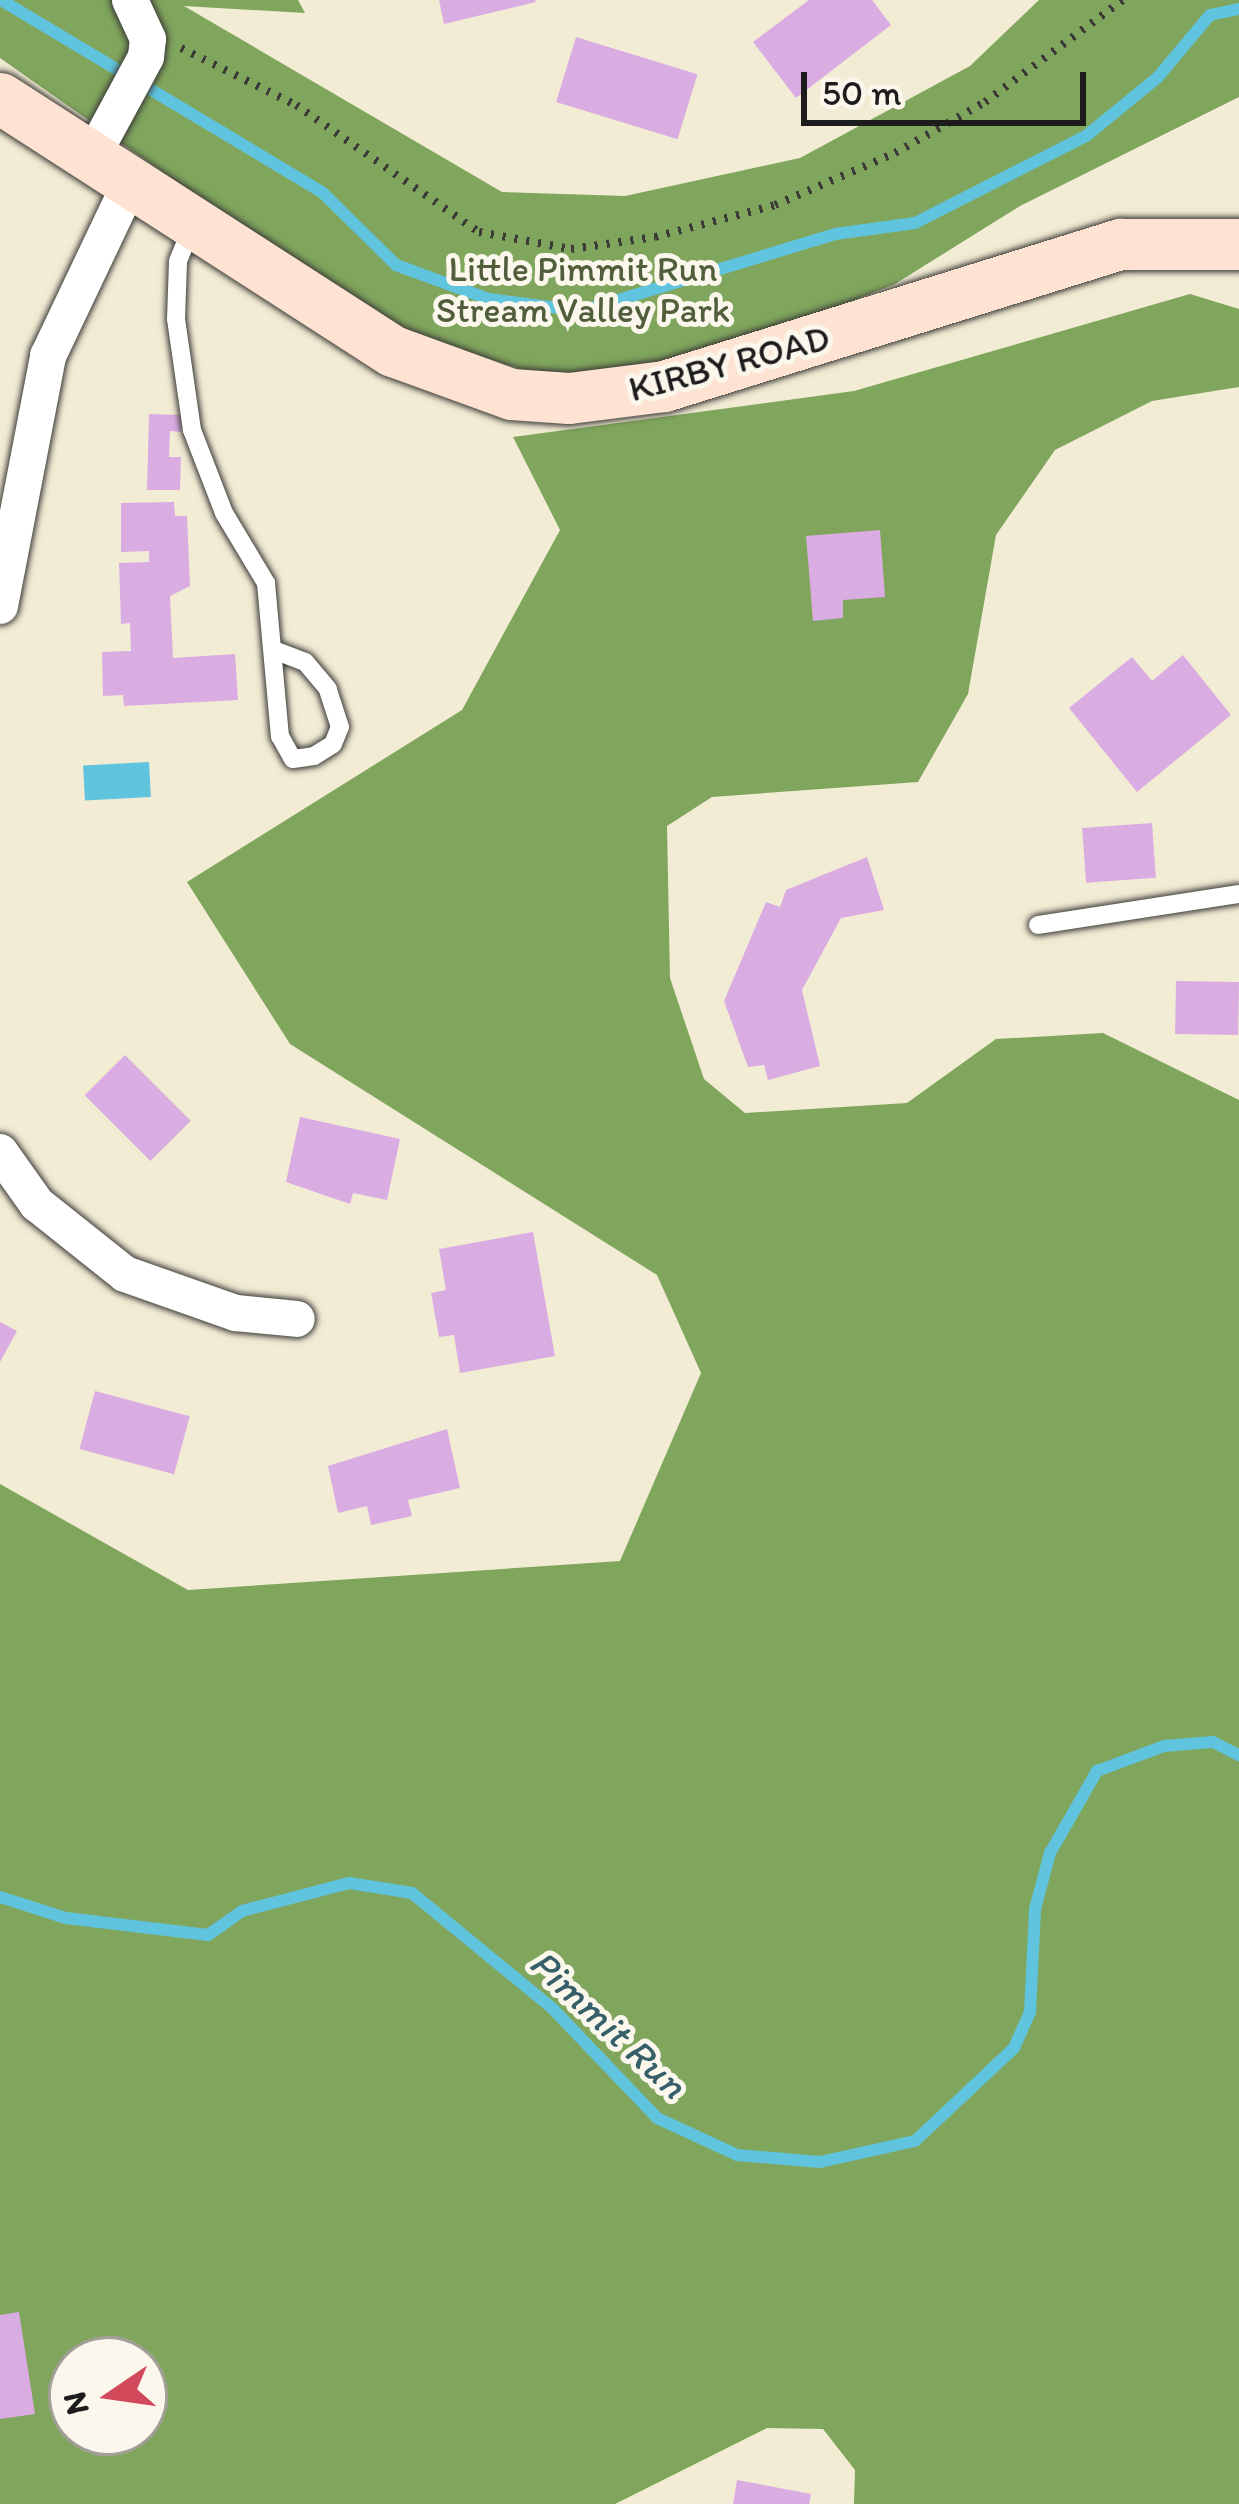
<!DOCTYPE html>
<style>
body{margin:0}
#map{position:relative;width:1239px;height:2504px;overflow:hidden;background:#f3ecd5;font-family:Itim,sans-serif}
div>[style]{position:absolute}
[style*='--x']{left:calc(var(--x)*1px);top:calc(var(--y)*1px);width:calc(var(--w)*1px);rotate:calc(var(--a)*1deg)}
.forest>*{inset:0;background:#80a65d}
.water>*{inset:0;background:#60c4de;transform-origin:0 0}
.stream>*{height:12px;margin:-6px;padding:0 6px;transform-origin:6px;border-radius:6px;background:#60c4de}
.building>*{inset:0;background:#d9ace2;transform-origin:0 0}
.path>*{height:8px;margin-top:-4px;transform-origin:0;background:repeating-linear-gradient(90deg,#3c3b38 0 3px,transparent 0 12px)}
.roads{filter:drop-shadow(0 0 3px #3c3b38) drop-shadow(0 0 3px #3c3b38)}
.service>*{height:18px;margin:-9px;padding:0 9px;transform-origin:9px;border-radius:9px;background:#fff}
.minor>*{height:36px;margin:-18px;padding:0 18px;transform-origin:18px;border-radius:18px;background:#fff}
.secondary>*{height:51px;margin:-25.5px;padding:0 25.5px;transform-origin:25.5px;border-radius:25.5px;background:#fee3d2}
span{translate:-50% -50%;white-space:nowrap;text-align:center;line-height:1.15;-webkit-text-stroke:10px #fbf7ec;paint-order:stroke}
.park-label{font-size:36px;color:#515e3b}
.street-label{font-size:36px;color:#1c1c1c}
.water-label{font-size:39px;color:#375f6a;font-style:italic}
.north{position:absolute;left:48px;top:2336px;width:120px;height:120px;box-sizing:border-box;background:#fbf7ec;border:3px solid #a29f99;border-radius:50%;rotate:257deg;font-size:33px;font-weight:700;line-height:48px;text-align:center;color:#1c1c1c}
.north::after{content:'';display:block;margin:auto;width:42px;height:54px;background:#d1495b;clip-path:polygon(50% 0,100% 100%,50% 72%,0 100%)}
.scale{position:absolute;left:801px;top:72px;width:285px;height:54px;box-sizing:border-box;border:6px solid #1c1c1c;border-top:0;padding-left:15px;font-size:36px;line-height:42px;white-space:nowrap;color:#1c1c1c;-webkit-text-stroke:9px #fbf7ec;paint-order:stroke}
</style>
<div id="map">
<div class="forest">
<div style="clip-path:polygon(0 0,298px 0,305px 13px,184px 6px,502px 192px,625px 196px,800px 158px,970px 66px,1039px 0,1239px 0,1239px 97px,1020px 206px,895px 284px,681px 368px,566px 384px,395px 328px,197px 196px,0 58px)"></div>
<div style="clip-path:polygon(evenodd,1190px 294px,1239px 309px,1239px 387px,1152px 401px,1055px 450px,996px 535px,968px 694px,918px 782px,712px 797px,667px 826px,670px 978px,704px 1079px,745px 1113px,907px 1103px,996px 1039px,1103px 1033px,1239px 1100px,1239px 2504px,854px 2504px,855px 2470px,823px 2429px,767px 2428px,615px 2504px,0 2504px,0 1484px,188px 1590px,620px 1561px,701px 1373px,657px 1275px,290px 1044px,187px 882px,462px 710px,560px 530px,513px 437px,854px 391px,1190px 294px,72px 2360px,144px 2360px,144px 2432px,72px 2432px,72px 2360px)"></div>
</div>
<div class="water">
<div style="left:149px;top:762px;width:35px;height:66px;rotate:87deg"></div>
</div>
<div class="stream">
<div style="--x:1;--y:0;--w:375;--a:30.9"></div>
<div style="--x:323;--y:193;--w:103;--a:44.6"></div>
<div style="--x:396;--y:265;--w:99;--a:20.1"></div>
<div style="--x:489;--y:299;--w:94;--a:7.4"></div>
<div style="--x:582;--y:311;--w:264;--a:-16.9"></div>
<div style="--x:835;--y:234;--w:81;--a:-7.8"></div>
<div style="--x:915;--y:223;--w:192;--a:-27"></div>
<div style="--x:1086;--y:136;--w:93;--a:-39.3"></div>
<div style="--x:1158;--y:77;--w:81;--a:-50"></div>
<div style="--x:1210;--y:15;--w:30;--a:-12"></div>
<div style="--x:0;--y:1897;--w:69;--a:17.7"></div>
<div style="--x:66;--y:1918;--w:143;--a:6.8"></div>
<div style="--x:208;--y:1935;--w:42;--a:-35.2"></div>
<div style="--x:242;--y:1911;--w:111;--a:-14.7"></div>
<div style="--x:349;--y:1883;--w:64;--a:9"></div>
<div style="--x:412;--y:1893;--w:183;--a:39.4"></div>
<div style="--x:553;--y:2009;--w:151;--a:46.3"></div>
<div style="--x:657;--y:2118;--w:88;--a:24.8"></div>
<div style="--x:737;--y:2155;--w:83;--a:4.8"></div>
<div style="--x:820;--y:2162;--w:97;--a:-12.5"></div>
<div style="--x:915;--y:2141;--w:136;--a:-43.2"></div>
<div style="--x:1014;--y:2048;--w:39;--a:-66"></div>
<div style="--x:1030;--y:2012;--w:103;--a:-87.2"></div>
<div style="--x:1035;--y:1909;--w:58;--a:-75"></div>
<div style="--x:1050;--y:1853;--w:95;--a:-60.2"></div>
<div style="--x:1097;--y:1771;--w:72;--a:-20.5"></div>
<div style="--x:1164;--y:1746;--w:49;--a:-4.7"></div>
<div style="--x:1213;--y:1742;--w:29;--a:27"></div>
</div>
<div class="building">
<div style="clip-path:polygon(439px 0,535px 0,536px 2px,444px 24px)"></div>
<div style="clip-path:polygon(809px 0,872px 0,891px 25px,796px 98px,753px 42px)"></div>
<div style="left:576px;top:37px;width:127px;height:68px;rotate:17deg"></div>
<div style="clip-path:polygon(149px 414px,181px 415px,181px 432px,170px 431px,169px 457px,181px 457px,180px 490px,147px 490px)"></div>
<div style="clip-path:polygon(174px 502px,175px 516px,187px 516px,190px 586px,170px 596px,173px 658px,235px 654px,238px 700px,124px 706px,123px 695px,103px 696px,102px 652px,131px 651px,130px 623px,121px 624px,119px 563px,149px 562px,149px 551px,121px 552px,121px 503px)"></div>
<div style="clip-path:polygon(880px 530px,885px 597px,843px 600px,843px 618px,813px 621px,806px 536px)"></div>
<div style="clip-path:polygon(1183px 655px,1231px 715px,1137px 792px,1069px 708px,1132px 657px,1152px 681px)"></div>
<div style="left:1152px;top:823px;width:55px;height:70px;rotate:86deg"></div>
<div style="clip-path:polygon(867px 857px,884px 910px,841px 918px,802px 990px,820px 1066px,768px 1080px,764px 1065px,748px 1067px,724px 1001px,766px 902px,780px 907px,786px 890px)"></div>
<div style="left:1176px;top:981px;width:63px;height:53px;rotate:1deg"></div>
<div style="left:125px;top:1055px;width:93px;height:57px;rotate:45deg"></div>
<div style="clip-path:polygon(300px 1117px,400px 1139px,387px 1200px,353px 1193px,350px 1204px,286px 1182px)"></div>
<div style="clip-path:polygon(533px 1232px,555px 1356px,460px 1373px,454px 1335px,439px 1337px,431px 1293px,446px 1290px,439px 1249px)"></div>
<div style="clip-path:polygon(0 1322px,17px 1331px,0 1362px)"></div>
<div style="left:95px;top:1391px;width:98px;height:60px;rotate:15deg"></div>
<div style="clip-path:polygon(447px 1429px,460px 1488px,408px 1500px,412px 1516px,371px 1525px,367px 1506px,338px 1513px,328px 1466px)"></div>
<div style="clip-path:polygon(19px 2312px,35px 2414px,0 2419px,0 2315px)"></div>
<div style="clip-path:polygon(737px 2480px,811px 2494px,809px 2504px,733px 2504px)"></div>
</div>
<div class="path">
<div style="--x:181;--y:48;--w:128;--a:26.4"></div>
<div style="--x:296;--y:105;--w:223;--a:34.8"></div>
<div style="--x:479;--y:232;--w:94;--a:10.5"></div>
<div style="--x:571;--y:249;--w:85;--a:-8.1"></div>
<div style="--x:655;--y:237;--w:124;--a:-14.9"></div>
<div style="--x:775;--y:205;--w:131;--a:-23.4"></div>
<div style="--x:895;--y:153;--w:103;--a:-29.5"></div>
<div style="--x:985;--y:102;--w:172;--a:-36.5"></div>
</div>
<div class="roads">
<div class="service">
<div style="--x:191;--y:229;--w:35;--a:112"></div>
<div style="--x:178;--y:262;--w:57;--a:92"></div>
<div style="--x:176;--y:319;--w:112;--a:81.8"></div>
<div style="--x:192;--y:430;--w:89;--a:68.9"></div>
<div style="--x:224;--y:513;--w:82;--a:59"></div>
<div style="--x:266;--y:583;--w:154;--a:84.8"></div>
<div style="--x:280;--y:736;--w:26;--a:61"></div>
<div style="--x:293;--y:759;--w:21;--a:-8"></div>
<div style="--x:314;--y:756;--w:22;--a:-32"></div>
<div style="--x:333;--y:744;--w:18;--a:-68"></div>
<div style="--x:340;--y:727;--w:40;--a:-108"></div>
<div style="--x:328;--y:689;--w:35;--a:-130"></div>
<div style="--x:305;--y:662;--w:33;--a:-159"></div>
<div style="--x:1038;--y:925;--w:203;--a:-8.8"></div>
</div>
<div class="minor">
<div style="--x:93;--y:155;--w:111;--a:-61.6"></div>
<div style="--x:146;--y:57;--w:18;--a:-84"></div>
<div style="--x:148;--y:39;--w:43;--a:-114.8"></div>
<div style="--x:0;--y:606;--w:255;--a:-79.1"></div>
<div style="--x:48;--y:356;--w:196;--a:-64.6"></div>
<div style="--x:0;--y:1152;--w:64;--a:54.6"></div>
<div style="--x:37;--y:1204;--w:112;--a:38.5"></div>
<div style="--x:125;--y:1274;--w:118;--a:19.4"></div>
<div style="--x:236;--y:1313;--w:61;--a:5.6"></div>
</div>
<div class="secondary">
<div style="--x:0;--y:98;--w:467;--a:32.8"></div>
<div style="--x:393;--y:351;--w:126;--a:20"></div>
<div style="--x:511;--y:394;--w:58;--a:3.9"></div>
<div style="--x:569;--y:398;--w:96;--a:-7.2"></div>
<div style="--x:664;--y:386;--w:478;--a:-17.3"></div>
<div style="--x:1120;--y:244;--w:119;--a:0"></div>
</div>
</div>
<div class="park-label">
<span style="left:583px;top:289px">Little Pimmit Run<br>Stream Valley Park</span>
</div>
<div class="street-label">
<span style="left:729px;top:363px;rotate:-15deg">KIRBY ROAD</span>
</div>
<div class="water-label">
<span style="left:608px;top:2024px;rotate:43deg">Pimmit Run</span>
</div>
<div class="north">N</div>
<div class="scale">50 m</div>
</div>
